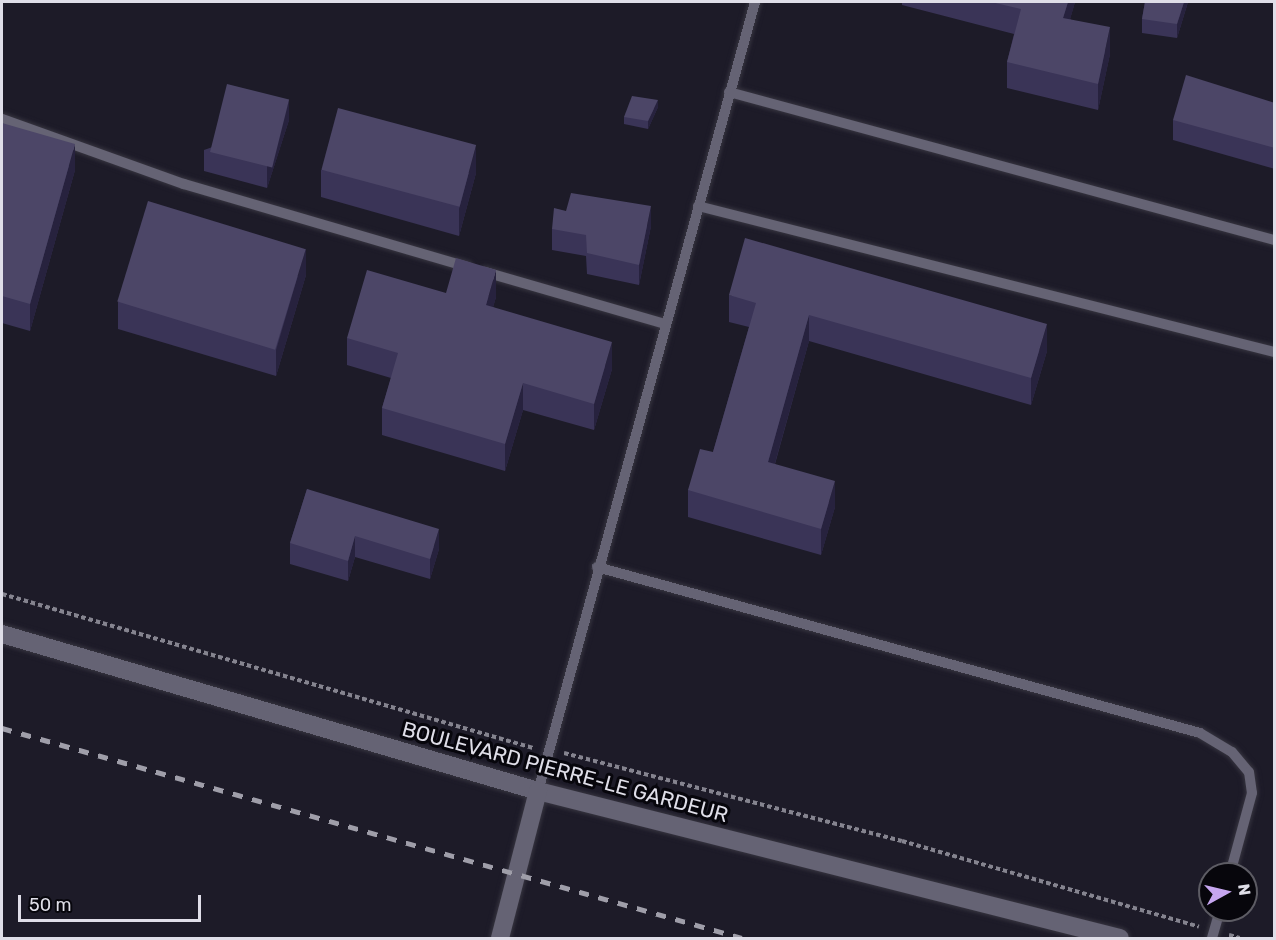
<!DOCTYPE html>
<style>
body{margin:0}
#map{position:relative;width:1276px;height:940px;overflow:hidden;background:#1d1b28;font-family:Rubik,sans-serif}
div>[style]{position:absolute}
[style*='--x']{left:calc(var(--x)*1px);top:calc(var(--y)*1px);width:calc(var(--w)*1px);rotate:calc(var(--a)*1deg)}
.path>*{height:4px;margin-top:-2px;transform-origin:0;background:repeating-linear-gradient(90deg,#85848f 0 4.5px,transparent 0 7.5px)}
.roads{filter:drop-shadow(0 0 2px #373540) drop-shadow(0 0 2px #373540)}
.lane>*{height:10px;margin:-5px;padding:0 5px;transform-origin:5px;border-radius:5px;background:#656374}
.secondary>*{height:18px;margin:-9px;padding:0 9px;transform-origin:9px;border-radius:9px;background:#656374}
.rail>*{height:4.5px;margin-top:-2.25px;transform-origin:0;background:repeating-linear-gradient(90deg,#9f9ea9 0 10px,transparent 0 20px)}
.wall>*{inset:0;background:#3a3457}
.shaded-wall>*{inset:0;background:#27223e}
.building>*{inset:0;background:#4c4667;transform-origin:0 0}
span{translate:-50% -50%;white-space:nowrap;text-align:center;line-height:1.15;-webkit-text-stroke:6px #07060c;paint-order:stroke}
.street-label{font-size:21px;color:#dfdee8}
.frame{position:absolute;inset:0;border:3px solid #dfdee8;pointer-events:none}
.north{position:absolute;left:1198px;top:862px;width:60px;height:60px;box-sizing:border-box;background:#07060c;border:2px solid #5d5c64;border-radius:50%;rotate:82deg;font-size:16px;font-weight:700;line-height:24px;text-align:center;color:#dfdee8}
.north::after{content:'';display:block;margin:auto;width:21px;height:27px;background:#c6a6f0;clip-path:polygon(50% 0,100% 100%,50% 72%,0 100%)}
.scale{position:absolute;left:18px;top:895px;width:183px;height:27px;box-sizing:border-box;border:3px solid #dfdee8;border-top:0;padding-left:8px;font-size:18px;line-height:21px;white-space:nowrap;color:#dfdee8;-webkit-text-stroke:4px #07060c;paint-order:stroke}
</style>
<div id="map">
<div class="path">
<div style="--x:2;--y:594;--w:553;--a:16.17"></div>
<div style="--x:564;--y:753;--w:349;--a:14.6"></div>
<div style="--x:902;--y:841;--w:309;--a:16.1"></div>
<div style="--x:1229;--y:935;--w:11;--a:15"></div>
</div>
<div class="roads">
<div class="lane">
<div style="--x:729;--y:92;--w:565;--a:15.19"></div>
<div style="--x:2;--y:119;--w:193;--a:19.7"></div>
<div style="--x:184;--y:184;--w:295;--a:16.3"></div>
<div style="--x:698;--y:206;--w:594;--a:14.22"></div>
<div style="--x:485;--y:272;--w:187;--a:16.1"></div>
<div style="--x:597;--y:567;--w:625;--a:15.39"></div>
<div style="--x:1200;--y:733;--w:37;--a:31"></div>
<div style="--x:1232;--y:752;--w:26;--a:50"></div>
<div style="--x:1249;--y:772;--w:21;--a:82"></div>
<div style="--x:1252;--y:793;--w:84;--a:105.2"></div>
<div style="--x:538;--y:791;--w:818;--a:-74.62"></div>
<div style="--x:1212;--y:938;--w:29;--a:-74"></div>
</div>
<div class="secondary">
<div style="--x:2;--y:634;--w:559;--a:16.33"></div>
<div style="--x:538;--y:791;--w:600;--a:14.18"></div>
<div style="--x:500;--y:938;--w:152;--a:-75.5"></div>
</div>
</div>
<div class="rail">
<div style="--x:2;--y:728;--w:769;--a:15.84"></div>
</div>
<div class="wall">
<div style="clip-path:polygon(902px 2px,1075px 2px,1070px 19px,1110px 54px,1098px 110px,1007px 88px,1007px 62px,1014px 34px,902px 5px)"></div>
<div style="clip-path:polygon(1145px 2px,1188px 2px,1177px 38px,1142px 33px,1142px 19px)"></div>
<div style="clip-path:polygon(1275px 103px,1275px 169px,1173px 140px,1173px 120px)"></div>
<div style="clip-path:polygon(658px 107px,648px 129px,624px 124px,624px 117px)"></div>
<div style="clip-path:polygon(289px 120px,267px 188px,204px 171px,204px 150px)"></div>
<div style="clip-path:polygon(2px 123px,75px 170px,30px 331px,2px 323px)"></div>
<div style="clip-path:polygon(321px 170px,476px 173px,459px 236px,321px 197px)"></div>
<div style="clip-path:polygon(566px 211px,651px 226px,639px 285px,587px 274px,586px 256px,552px 250px,552px 229px)"></div>
<div style="clip-path:polygon(306px 275px,276px 376px,118px 329px,118px 302px)"></div>
<div style="clip-path:polygon(446px 293px,496px 297px,493px 307px,612px 369px,594px 430px,523px 410px,505px 471px,382px 435px,382px 408px,391px 378px,347px 365px,347px 338px)"></div>
<div style="clip-path:polygon(729px 295px,1047px 351px,1031px 405px,809px 341px,775px 464px,835px 507px,821px 555px,688px 517px,688px 490px,713px 452px,749px 327px,729px 322px)"></div>
<div style="clip-path:polygon(307px 489px,439px 549px,430px 579px,355px 557px,348px 581px,290px 564px,290px 543px)"></div>
</div>
<div class="shaded-wall">
<div style="clip-path:polygon(1068px 2px,1075px 2px,1063px 44px,1063px 18px)"></div>
<div style="clip-path:polygon(1184px 2px,1188px 2px,1177px 38px,1177px 24px)"></div>
<div style="clip-path:polygon(1110px 27px,1110px 54px,1098px 110px,1098px 84px)"></div>
<div style="clip-path:polygon(289px 100px,289px 120px,267px 188px,267px 167px)"></div>
<div style="clip-path:polygon(658px 100px,658px 107px,648px 129px,648px 121px)"></div>
<div style="clip-path:polygon(75px 144px,75px 170px,30px 331px,30px 304px)"></div>
<div style="clip-path:polygon(476px 146px,476px 173px,459px 236px,459px 209px)"></div>
<div style="clip-path:polygon(651px 206px,651px 226px,639px 285px,639px 265px)"></div>
<div style="clip-path:polygon(306px 248px,306px 275px,276px 376px,276px 350px)"></div>
<div style="clip-path:polygon(496px 270px,496px 297px,486px 332px,486px 305px)"></div>
<div style="clip-path:polygon(809px 315px,809px 341px,768px 488px,768px 462px)"></div>
<div style="clip-path:polygon(1047px 324px,1047px 351px,1031px 405px,1031px 378px)"></div>
<div style="clip-path:polygon(612px 342px,612px 369px,594px 430px,594px 404px)"></div>
<div style="clip-path:polygon(523px 383px,523px 410px,505px 471px,505px 444px)"></div>
<div style="clip-path:polygon(835px 481px,835px 507px,821px 555px,821px 529px)"></div>
<div style="clip-path:polygon(439px 529px,439px 549px,430px 579px,430px 559px)"></div>
<div style="clip-path:polygon(355px 536px,355px 557px,348px 581px,348px 561px)"></div>
</div>
<div class="building">
<div style="clip-path:polygon(991px 2px,1068px 2px,1063px 18px,1110px 27px,1098px 84px,1007px 62px,1021px 9px)"></div>
<div style="clip-path:polygon(1145px 2px,1184px 2px,1177px 24px,1142px 19px)"></div>
<div style="clip-path:polygon(1186px 75px,1275px 103px,1275px 148px,1173px 120px)"></div>
<div style="left:227px;top:84px;width:64px;height:70px;rotate:14deg"></div>
<div style="clip-path:polygon(632px 96px,658px 100px,648px 121px,624px 117px)"></div>
<div style="left:338px;top:108px;width:143px;height:64px;rotate:15deg"></div>
<div style="clip-path:polygon(2px 123px,75px 144px,30px 304px,2px 296px)"></div>
<div style="clip-path:polygon(571px 193px,651px 206px,639px 265px,587px 253px,586px 235px,552px 229px,554px 208px,566px 211px)"></div>
<div style="left:148px;top:201px;width:165px;height:105px;rotate:17deg"></div>
<div style="clip-path:polygon(745px 238px,1047px 324px,1031px 378px,809px 315px,768px 462px,835px 481px,821px 529px,688px 490px,700px 449px,713px 452px,756px 303px,729px 295px)"></div>
<div style="clip-path:polygon(456px 258px,496px 270px,486px 305px,612px 342px,594px 404px,523px 383px,505px 444px,382px 408px,398px 353px,347px 338px,367px 270px,446px 293px)"></div>
<div style="clip-path:polygon(307px 489px,439px 529px,430px 559px,355px 536px,348px 561px,290px 543px)"></div>
</div>
<div class="street-label">
<span style="left:565px;top:772px;rotate:15deg">BOULEVARD PIERRE-LE GARDEUR</span>
</div>
<div class="frame"></div>
<div class="north">N</div>
<div class="scale">50 m</div>
</div>
